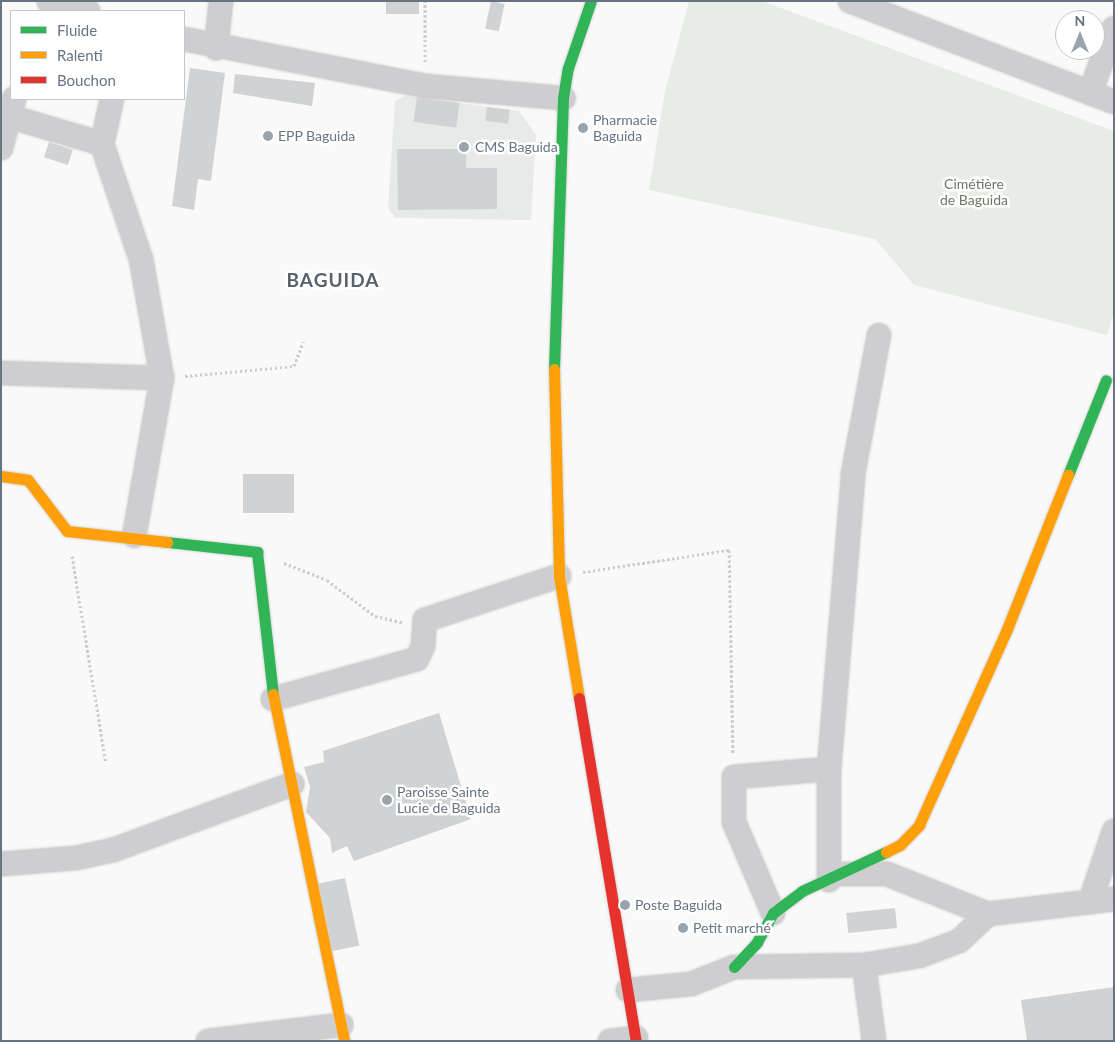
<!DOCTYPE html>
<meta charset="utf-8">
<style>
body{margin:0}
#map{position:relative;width:1115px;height:1042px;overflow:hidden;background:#f9f9f9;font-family:Lato,sans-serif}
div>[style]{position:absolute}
.built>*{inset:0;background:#e8e9e9}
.green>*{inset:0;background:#e8ece7}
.building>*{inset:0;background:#d0d2d3;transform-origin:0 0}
.path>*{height:3px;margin-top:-1.5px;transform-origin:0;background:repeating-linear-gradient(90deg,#cccdce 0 2.5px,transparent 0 5px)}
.roads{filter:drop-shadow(0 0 1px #d5d6d7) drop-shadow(0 0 1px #d5d6d7)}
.street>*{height:24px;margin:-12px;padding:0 12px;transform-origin:12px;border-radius:12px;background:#ceced0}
.fast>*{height:11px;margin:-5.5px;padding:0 5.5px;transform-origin:5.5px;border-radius:5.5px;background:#30b455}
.slow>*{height:11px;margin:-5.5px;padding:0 5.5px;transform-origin:5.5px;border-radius:5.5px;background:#ff9f0a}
.jam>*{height:11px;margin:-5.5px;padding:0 5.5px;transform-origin:5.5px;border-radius:5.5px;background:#e5322d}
.dots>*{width:14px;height:14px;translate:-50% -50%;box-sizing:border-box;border:2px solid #fff;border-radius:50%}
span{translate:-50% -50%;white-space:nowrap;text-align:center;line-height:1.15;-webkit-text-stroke:5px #fff;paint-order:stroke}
.poi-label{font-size:14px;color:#667482}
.left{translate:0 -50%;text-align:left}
.park-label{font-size:14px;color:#677a64}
.district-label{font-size:19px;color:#57626d;font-weight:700;letter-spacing:1px}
.frame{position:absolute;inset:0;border:2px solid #667482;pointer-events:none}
.legend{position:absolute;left:10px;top:10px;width:175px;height:90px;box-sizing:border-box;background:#fff;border:1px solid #c2c7cd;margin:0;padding:6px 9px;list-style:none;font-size:15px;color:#667482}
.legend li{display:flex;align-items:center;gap:10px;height:25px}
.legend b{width:25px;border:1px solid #c2c7cd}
.north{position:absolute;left:1055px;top:10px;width:50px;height:50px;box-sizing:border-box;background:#fff;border:1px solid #c2c7cd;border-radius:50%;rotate:0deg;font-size:14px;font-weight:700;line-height:20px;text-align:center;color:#667482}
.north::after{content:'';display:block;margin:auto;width:18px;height:22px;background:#99a3ac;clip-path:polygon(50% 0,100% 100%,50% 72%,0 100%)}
</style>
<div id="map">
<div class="built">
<div style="clip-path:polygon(405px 96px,519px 111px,536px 135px,531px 220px,395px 218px,388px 208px,395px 101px)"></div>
</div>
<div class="green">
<div style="clip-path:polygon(689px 1px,762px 1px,1114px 131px,1114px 313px,1107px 335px,914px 285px,875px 239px,649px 190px,665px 91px)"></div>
</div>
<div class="building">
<div style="left:386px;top:1px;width:33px;height:13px"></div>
<div style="left:491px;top:1px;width:14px;height:28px;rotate:12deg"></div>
<div style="clip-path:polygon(190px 68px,225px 73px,211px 181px,198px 179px,194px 210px,172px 206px)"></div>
<div style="clip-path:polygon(235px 74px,315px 83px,312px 106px,233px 93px)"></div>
<div style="left:417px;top:97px;width:43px;height:25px;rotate:8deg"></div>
<div style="left:487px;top:107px;width:23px;height:14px;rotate:7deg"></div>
<div style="left:49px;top:142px;width:25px;height:16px;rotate:18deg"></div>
<div style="clip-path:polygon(397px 149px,466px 149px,466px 168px,497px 168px,497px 209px,398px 210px)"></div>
<div style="left:243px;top:474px;width:51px;height:39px"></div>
<div style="clip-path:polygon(439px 713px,471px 819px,354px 861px,347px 846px,332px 853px,330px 838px,306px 812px,310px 787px,304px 767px,324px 762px,323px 751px)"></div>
<div style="left:345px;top:878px;width:69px;height:28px;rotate:78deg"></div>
<div style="left:895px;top:908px;width:20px;height:49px;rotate:84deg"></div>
<div style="clip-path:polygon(1114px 987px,1114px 1041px,1027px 1041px,1021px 1000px)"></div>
</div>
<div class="path">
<div style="left:425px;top:62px;width:61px;rotate:-90deg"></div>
<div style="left:185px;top:376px;width:109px;rotate:-5.2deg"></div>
<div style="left:294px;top:366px;width:26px;rotate:-69deg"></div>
<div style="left:72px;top:556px;width:210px;rotate:80.7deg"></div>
<div style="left:284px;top:563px;width:46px;rotate:21.6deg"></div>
<div style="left:327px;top:580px;width:60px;rotate:36.9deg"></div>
<div style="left:375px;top:616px;width:28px;rotate:13deg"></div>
<div style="left:583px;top:572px;width:148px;rotate:-8.6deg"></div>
<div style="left:729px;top:550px;width:204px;rotate:88.9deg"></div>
</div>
<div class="roads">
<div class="street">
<div style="left:49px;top:1px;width:40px;rotate:14.4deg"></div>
<div style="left:850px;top:1px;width:283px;rotate:20.9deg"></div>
<div style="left:184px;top:39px;width:246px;rotate:11deg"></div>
<div style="left:425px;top:86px;width:139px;rotate:5deg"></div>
<div style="left:216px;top:48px;width:47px;rotate:-83.9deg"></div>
<div style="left:1090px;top:93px;width:69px;rotate:-69.7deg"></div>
<div style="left:112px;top:99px;width:46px;rotate:102.5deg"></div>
<div style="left:102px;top:144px;width:121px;rotate:71.3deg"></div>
<div style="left:141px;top:259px;width:121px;rotate:80deg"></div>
<div style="left:162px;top:378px;width:160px;rotate:100deg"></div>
<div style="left:1px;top:114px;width:105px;rotate:16.5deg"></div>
<div style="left:1px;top:148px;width:51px;rotate:-75.1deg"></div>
<div style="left:1px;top:373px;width:161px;rotate:1.8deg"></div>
<div style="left:273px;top:699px;width:149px;rotate:-15.5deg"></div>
<div style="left:417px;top:659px;width:14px;rotate:-65deg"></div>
<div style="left:423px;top:646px;width:26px;rotate:-86deg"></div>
<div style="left:425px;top:620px;width:141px;rotate:-18.2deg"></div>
<div style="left:1px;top:864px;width:75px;rotate:-4.6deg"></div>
<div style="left:76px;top:858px;width:38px;rotate:-12deg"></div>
<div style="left:113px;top:850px;width:191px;rotate:-20.2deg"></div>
<div style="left:844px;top:874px;width:43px"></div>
<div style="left:887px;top:874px;width:109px;rotate:21.6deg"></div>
<div style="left:988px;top:914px;width:127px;rotate:-6.8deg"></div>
<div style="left:829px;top:880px;width:111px;rotate:-90deg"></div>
<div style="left:829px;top:769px;width:296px;rotate:-85.3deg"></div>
<div style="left:853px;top:474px;width:141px;rotate:-79.4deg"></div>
<div style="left:1090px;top:902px;width:75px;rotate:-71.3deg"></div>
<div style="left:773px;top:913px;width:99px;rotate:-113.2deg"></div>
<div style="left:734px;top:822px;width:45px;rotate:-90deg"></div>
<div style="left:734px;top:777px;width:95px;rotate:-4.8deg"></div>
<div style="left:864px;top:965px;width:77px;rotate:82.5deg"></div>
<div style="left:628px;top:990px;width:63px;rotate:-5.4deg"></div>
<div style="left:691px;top:984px;width:46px;rotate:-21.6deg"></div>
<div style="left:734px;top:967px;width:130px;rotate:-0.9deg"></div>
<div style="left:864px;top:965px;width:56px;rotate:-9.3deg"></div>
<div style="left:919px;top:956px;width:43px;rotate:-20.6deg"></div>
<div style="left:959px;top:941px;width:40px;rotate:-43deg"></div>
<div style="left:208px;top:1041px;width:134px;rotate:-6.9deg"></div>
<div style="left:610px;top:1041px;width:26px;rotate:-7deg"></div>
</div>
<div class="fast">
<div style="left:554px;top:369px;width:271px;rotate:-88.1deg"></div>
<div style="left:563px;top:98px;width:30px;rotate:-81deg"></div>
<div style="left:568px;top:68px;width:71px;rotate:-71.1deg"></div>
<div style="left:1068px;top:475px;width:102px;rotate:-68.2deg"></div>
<div style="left:167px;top:542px;width:91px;rotate:6.3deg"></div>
<div style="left:257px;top:552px;width:143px;rotate:83.6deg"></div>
<div style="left:734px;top:967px;width:34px;rotate:-47deg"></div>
<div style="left:757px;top:942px;width:33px;rotate:-61deg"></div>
<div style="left:773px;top:913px;width:36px;rotate:-37deg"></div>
<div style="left:802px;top:891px;width:93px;rotate:-24.9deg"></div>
</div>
<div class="slow">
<div style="left:554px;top:369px;width:207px;rotate:88.6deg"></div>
<div style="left:559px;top:576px;width:124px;rotate:80.7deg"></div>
<div style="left:1px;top:476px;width:27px;rotate:8deg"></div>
<div style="left:28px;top:480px;width:64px;rotate:52.6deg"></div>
<div style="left:67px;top:531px;width:101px;rotate:6.3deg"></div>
<div style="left:273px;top:694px;width:354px;rotate:78.4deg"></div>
<div style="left:886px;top:852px;width:16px;rotate:-27deg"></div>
<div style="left:900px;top:845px;width:28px;rotate:-46deg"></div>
<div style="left:919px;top:825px;width:215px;rotate:-65.8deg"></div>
<div style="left:1007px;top:629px;width:166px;rotate:-68.4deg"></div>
</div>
<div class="jam">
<div style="left:579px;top:698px;width:348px;rotate:80.6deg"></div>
</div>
</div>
<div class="dots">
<div style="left:583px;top:128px;background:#99a3ac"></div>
<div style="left:268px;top:136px;background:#99a3ac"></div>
<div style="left:464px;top:147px;background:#99a3ac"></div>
<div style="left:387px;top:800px;background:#99a3ac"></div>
<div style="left:625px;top:905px;background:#99a3ac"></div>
<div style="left:683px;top:928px;background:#99a3ac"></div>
</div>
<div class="poi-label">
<span class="left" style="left:593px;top:128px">Pharmacie<br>Baguida</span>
<span class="left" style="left:278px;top:136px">EPP Baguida</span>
<span class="left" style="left:475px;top:147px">CMS Baguida</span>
<span class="left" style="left:397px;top:800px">Paroisse Sainte<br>Lucie de Baguida</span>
<span class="left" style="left:635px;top:905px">Poste Baguida</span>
<span class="left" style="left:693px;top:928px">Petit marché</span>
</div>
<div class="park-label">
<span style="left:974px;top:192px">Cimétière<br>de Baguida</span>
</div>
<div class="district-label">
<span style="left:333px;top:280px">BAGUIDA</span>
</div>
<div class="frame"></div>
<ul class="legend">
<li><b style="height:6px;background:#30b455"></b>Fluide</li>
<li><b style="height:6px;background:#ff9f0a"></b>Ralenti</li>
<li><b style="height:6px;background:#e5322d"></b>Bouchon</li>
</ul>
<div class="north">N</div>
</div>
